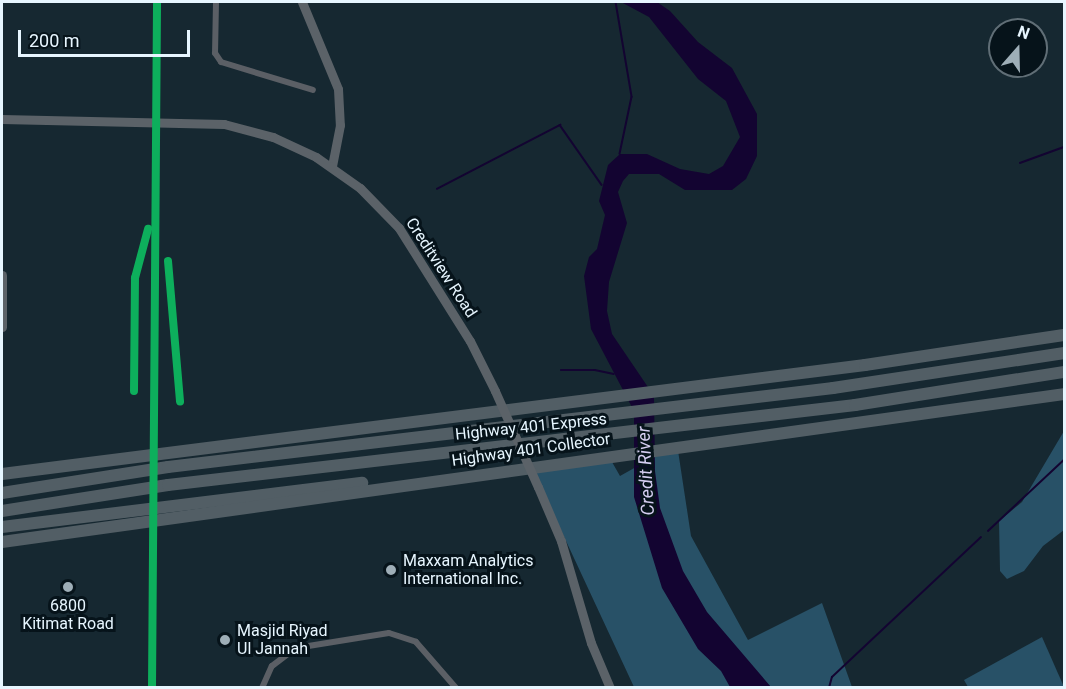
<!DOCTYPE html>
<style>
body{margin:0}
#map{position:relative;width:1066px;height:689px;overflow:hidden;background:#162831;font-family:Roboto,sans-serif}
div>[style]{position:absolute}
.green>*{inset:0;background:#285167}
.water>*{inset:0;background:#130431}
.stream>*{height:1.5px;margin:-0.75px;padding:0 0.75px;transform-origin:0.75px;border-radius:0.75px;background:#130431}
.street>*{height:6px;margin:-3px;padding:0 3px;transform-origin:3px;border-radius:3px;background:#5b5f65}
.secondary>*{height:9px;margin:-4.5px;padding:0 4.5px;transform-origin:4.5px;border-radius:4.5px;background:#5b6268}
.highway>*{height:12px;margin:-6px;padding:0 6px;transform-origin:6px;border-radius:6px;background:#525e65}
.secondary-bridge>*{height:9px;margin:-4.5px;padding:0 4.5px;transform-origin:4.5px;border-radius:4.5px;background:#5b6268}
.rail-1>*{height:8px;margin:-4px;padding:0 4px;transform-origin:4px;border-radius:4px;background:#0daf5c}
.dots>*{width:16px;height:16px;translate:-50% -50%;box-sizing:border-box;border:3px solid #06131a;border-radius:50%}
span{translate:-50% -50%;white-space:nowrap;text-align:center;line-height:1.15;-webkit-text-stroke:6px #06131a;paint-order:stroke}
.street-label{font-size:16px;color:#e7f6ff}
.poi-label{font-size:16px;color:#e7f6ff}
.left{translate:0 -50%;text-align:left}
.water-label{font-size:18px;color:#d5cef1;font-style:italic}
.frame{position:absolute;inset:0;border:3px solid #e7f6ff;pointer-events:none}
.north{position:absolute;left:988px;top:18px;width:60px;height:60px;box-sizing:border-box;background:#06131a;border:2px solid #606e76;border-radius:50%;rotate:20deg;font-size:16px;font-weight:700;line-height:24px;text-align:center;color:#e7f6ff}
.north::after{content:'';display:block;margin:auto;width:21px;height:27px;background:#9eaeb7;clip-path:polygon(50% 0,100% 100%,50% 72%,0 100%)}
.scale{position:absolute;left:18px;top:30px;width:172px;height:27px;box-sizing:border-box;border:3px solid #e7f6ff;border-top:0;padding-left:8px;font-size:18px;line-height:21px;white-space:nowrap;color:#e7f6ff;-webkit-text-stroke:4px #06131a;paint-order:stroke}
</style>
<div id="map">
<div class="green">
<div style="clip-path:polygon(1064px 431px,1064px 530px,1043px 546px,1024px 571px,1007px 579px,1000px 571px,999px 521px,1022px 502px)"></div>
<div style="clip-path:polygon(677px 444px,691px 536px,748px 640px,822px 603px,852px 687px,634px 687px,533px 470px,612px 462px,620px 476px)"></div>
<div style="clip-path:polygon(1042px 637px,1064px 687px,968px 687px,964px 680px)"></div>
</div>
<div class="water">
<div style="clip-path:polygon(621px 2px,657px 2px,670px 11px,698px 42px,732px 68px,757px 114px,757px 156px,746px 179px,732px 190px,685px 190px,659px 174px,629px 174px,623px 181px,618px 192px,627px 223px,609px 282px,607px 311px,612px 334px,654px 396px,655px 471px,660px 508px,683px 571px,707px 612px,771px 687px,730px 687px,721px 671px,698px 649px,662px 588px,634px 497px,634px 411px,591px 329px,584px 276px,589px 257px,597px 249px,605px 215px,599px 201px,608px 165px,620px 154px,647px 154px,680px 169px,709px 174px,723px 166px,740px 137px,726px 101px,698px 79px,649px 17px)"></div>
</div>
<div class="stream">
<div style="left:616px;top:2px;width:96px;rotate:80.4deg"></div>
<div style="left:632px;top:97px;width:58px;rotate:101.9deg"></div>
<div style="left:1020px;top:163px;width:47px;rotate:-20deg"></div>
<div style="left:437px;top:189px;width:139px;rotate:-27.5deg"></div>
<div style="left:560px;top:125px;width:73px;rotate:55deg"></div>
<div style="left:561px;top:370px;width:34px"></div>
<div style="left:595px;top:370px;width:19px;rotate:12deg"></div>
<div style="left:988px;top:531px;width:104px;rotate:-43.1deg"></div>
<div style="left:829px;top:688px;width:11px;rotate:-75deg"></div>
<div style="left:832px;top:677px;width:204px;rotate:-43.2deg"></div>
</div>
<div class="street">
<div style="left:216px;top:2px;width:51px;rotate:91.1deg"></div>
<div style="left:215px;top:53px;width:11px;rotate:56deg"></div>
<div style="left:221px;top:62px;width:96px;rotate:16.9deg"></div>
<div style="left:262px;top:688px;width:24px;rotate:-66deg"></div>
<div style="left:272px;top:666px;width:30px;rotate:-37deg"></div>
<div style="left:296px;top:648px;width:94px;rotate:-9.2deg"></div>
<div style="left:389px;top:633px;width:28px;rotate:18deg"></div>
<div style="left:416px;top:642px;width:61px;rotate:49deg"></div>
</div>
<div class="secondary">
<div style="left:302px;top:2px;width:94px;rotate:67.5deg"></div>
<div style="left:338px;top:89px;width:36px;rotate:87deg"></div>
<div style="left:340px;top:125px;width:42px;rotate:101deg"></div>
<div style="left:2px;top:119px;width:222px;rotate:1.3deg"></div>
<div style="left:224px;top:124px;width:51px;rotate:14.9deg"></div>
<div style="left:273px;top:137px;width:47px;rotate:24.9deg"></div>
<div style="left:316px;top:157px;width:54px;rotate:35.2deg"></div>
<div style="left:360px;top:188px;width:56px;rotate:45.7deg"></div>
<div style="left:399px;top:228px;width:133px;rotate:57.9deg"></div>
<div style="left:470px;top:341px;width:56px;rotate:63.4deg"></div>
<div style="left:2px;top:275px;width:52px;rotate:90deg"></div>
<div style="left:538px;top:487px;width:59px;rotate:66.9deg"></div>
<div style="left:561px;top:541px;width:106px;rotate:73.6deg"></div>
<div style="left:591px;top:643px;width:49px;rotate:67.1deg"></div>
</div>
<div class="highway">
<div style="left:2px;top:474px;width:870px;rotate:-7.2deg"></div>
<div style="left:865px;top:365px;width:201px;rotate:-8.6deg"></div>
<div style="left:2px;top:493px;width:168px;rotate:-8.9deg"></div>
<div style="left:168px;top:467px;width:670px;rotate:-6.77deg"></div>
<div style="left:833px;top:388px;width:234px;rotate:-8.6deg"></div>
<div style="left:2px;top:511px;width:168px;rotate:-8.9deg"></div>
<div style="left:168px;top:485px;width:692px;rotate:-6.64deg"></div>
<div style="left:855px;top:405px;width:212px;rotate:-9deg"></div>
<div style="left:2px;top:527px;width:363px;rotate:-7deg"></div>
<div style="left:2px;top:542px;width:1072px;rotate:-7.93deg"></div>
</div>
<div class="secondary-bridge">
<div style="left:495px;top:391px;width:105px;rotate:65.9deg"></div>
</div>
<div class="rail-1">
<div style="left:168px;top:261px;width:141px;rotate:85.1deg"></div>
<div style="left:134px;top:391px;width:113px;rotate:-89.5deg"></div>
<div style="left:135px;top:278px;width:51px;rotate:-75.1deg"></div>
<div style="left:152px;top:688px;width:686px;rotate:-89.58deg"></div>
</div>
<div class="dots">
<div style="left:391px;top:570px;background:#9eaeb7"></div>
<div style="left:68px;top:587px;background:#9eaeb7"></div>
<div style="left:225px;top:640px;background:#9eaeb7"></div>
</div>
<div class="street-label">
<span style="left:441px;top:268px;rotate:57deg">Creditview Road</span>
<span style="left:531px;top:427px;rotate:-6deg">Highway 401 Express</span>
<span style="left:531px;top:450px;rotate:-8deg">Highway 401 Collector</span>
</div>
<div class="poi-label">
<span class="left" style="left:403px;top:570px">Maxxam Analytics<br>International Inc.</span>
<span style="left:68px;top:615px">6800<br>Kitimat Road</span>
<span class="left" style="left:237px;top:640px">Masjid Riyad<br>Ul Jannah</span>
</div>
<div class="water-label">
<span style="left:646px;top:471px;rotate:-93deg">Credit River</span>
</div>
<div class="frame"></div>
<div class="north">N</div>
<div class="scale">200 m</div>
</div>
